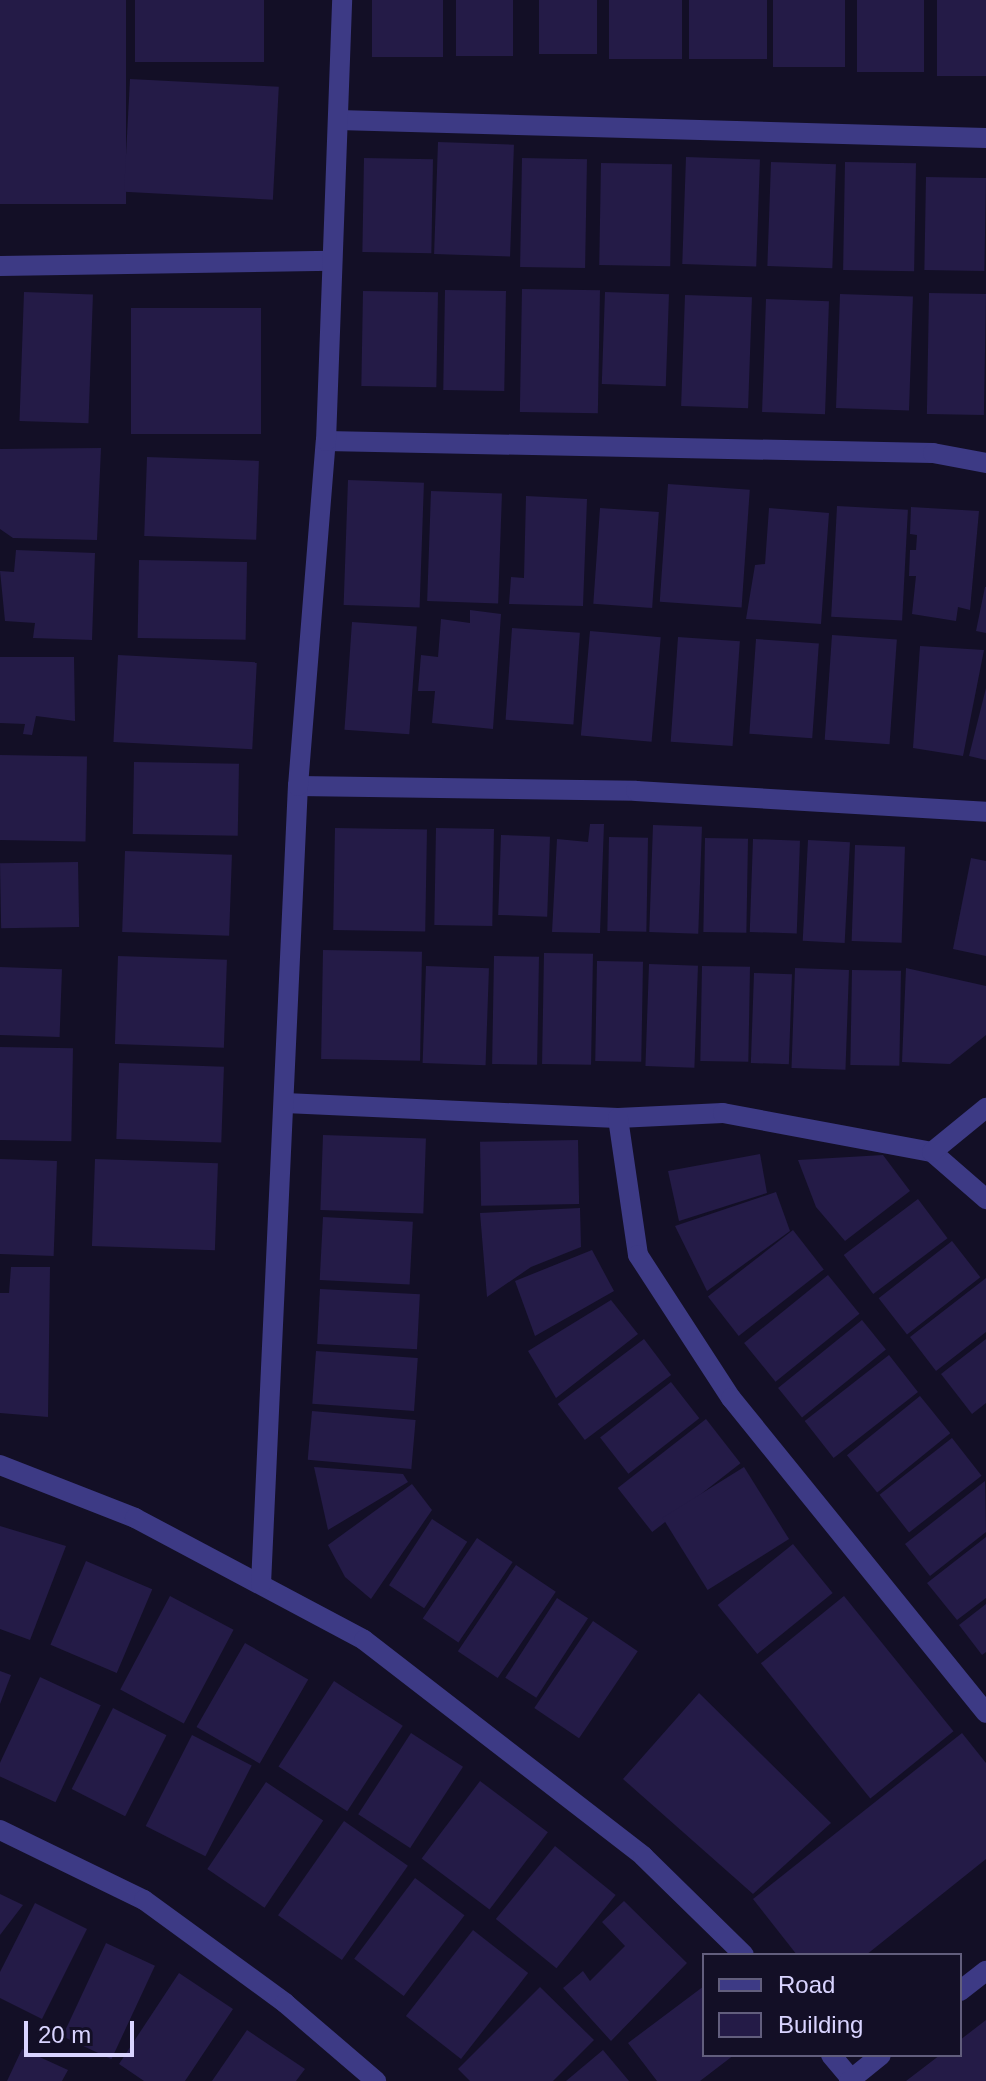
<!DOCTYPE html>
<style>
body{margin:0}
#map{position:relative;width:986px;height:2081px;overflow:hidden;background:#130f26;font-family:Arial,sans-serif}
div>[style]{position:absolute}
.building>*{inset:0;background:#241b47;transform-origin:0 0}
.minor>*{height:20px;margin:-10px;padding:0 10px;transform-origin:10px;border-radius:10px;background:#3d3a85}
.tertiary>*{height:20px;margin:-10px;padding:0 10px;transform-origin:10px;border-radius:10px;background:#3d3a85}
span{translate:-50% -50%;white-space:nowrap;text-align:center;line-height:1.15;-webkit-text-stroke:6px #130f26;paint-order:stroke}
.legend{position:absolute;left:702px;top:1953px;width:260px;height:104px;box-sizing:border-box;background:#130f26;border:2px solid #625e7d;margin:0;padding:10px 14px;list-style:none;font-size:24px;color:#d9d4ff}
.legend li{display:flex;align-items:center;gap:16px;height:40px}
.legend b{width:40px;border:2px solid #625e7d}
.scale{position:absolute;left:24px;top:2021px;width:110px;height:36px;box-sizing:border-box;border:4px solid #d9d4ff;border-top:0;padding-left:10px;font-size:24px;line-height:28px;white-space:nowrap;color:#d9d4ff;-webkit-text-stroke:6px #130f26;paint-order:stroke}
</style>
<div id="map">
<div class="building">
<div style="left:0;top:0;width:126px;height:204px"></div>
<div style="left:135px;top:0;width:129px;height:62px"></div>
<div style="left:372px;top:0;width:71px;height:57px"></div>
<div style="left:456px;top:0;width:57px;height:56px"></div>
<div style="left:539px;top:0;width:58px;height:54px"></div>
<div style="left:609px;top:0;width:73px;height:59px"></div>
<div style="left:689px;top:0;width:78px;height:59px"></div>
<div style="left:773px;top:0;width:72px;height:67px"></div>
<div style="left:857px;top:0;width:67px;height:72px"></div>
<div style="left:937px;top:0;width:49px;height:76px"></div>
<div style="left:130px;top:79px;width:149px;height:113px;rotate:3deg"></div>
<div style="left:438px;top:142px;width:76px;height:112px;rotate:2deg"></div>
<div style="left:686px;top:157px;width:74px;height:107px;rotate:2deg"></div>
<div style="left:364px;top:158px;width:69px;height:94px;rotate:1deg"></div>
<div style="left:522px;top:158px;width:65px;height:109px;rotate:1deg"></div>
<div style="left:771px;top:162px;width:65px;height:104px;rotate:2deg"></div>
<div style="left:845px;top:162px;width:71px;height:108px;rotate:1deg"></div>
<div style="left:601px;top:163px;width:71px;height:102px;rotate:1deg"></div>
<div style="left:926px;top:177px;width:60px;height:93px;rotate:1deg"></div>
<div style="left:522px;top:289px;width:78px;height:123px;rotate:1deg"></div>
<div style="left:445px;top:290px;width:61px;height:100px;rotate:1deg"></div>
<div style="left:363px;top:291px;width:75px;height:95px;rotate:1deg"></div>
<div style="left:24px;top:292px;width:69px;height:129px;rotate:2deg"></div>
<div style="left:605px;top:292px;width:64px;height:92px;rotate:2deg"></div>
<div style="left:929px;top:293px;width:57px;height:121px;rotate:1deg"></div>
<div style="left:840px;top:294px;width:73px;height:114px;rotate:2deg"></div>
<div style="left:685px;top:295px;width:67px;height:111px;rotate:2deg"></div>
<div style="left:766px;top:299px;width:63px;height:113px;rotate:2deg"></div>
<div style="left:131px;top:308px;width:130px;height:126px"></div>
<div style="clip-path:polygon(101px 448px,97px 540px,13px 538px,0 529px,0 449px)"></div>
<div style="left:147px;top:457px;width:112px;height:79px;rotate:2deg"></div>
<div style="left:348px;top:480px;width:76px;height:125px;rotate:2deg"></div>
<div style="left:668px;top:484px;width:82px;height:118px;rotate:4deg"></div>
<div style="left:431px;top:491px;width:71px;height:110px;rotate:2deg"></div>
<div style="clip-path:polygon(526px 496px,587px 499px,583px 606px,509px 604px,511px 577px,524px 578px)"></div>
<div style="left:837px;top:506px;width:71px;height:111px;rotate:3deg"></div>
<div style="clip-path:polygon(911px 507px,979px 511px,970px 610px,958px 607px,956px 621px,912px 614px,916px 576px,909px 576px,910px 550px,916px 550px,917px 535px,910px 534px)"></div>
<div style="left:600px;top:508px;width:59px;height:96px;rotate:4deg"></div>
<div style="clip-path:polygon(769px 508px,829px 513px,821px 624px,746px 619px,755px 565px,765px 564px)"></div>
<div style="clip-path:polygon(16px 550px,95px 553px,92px 640px,33px 638px,35px 623px,5px 621px,0 571px,14px 572px)"></div>
<div style="left:139px;top:560px;width:108px;height:78px;rotate:1deg"></div>
<div style="clip-path:polygon(985px 587px,986px 587px,986px 633px,976px 631px)"></div>
<div style="clip-path:polygon(470px 610px,501px 614px,493px 729px,432px 723px,435px 691px,418px 691px,421px 655px,438px 657px,441px 619px,470px 623px)"></div>
<div style="left:352px;top:622px;width:65px;height:108px;rotate:4deg"></div>
<div style="left:512px;top:628px;width:68px;height:92px;rotate:4deg"></div>
<div style="left:590px;top:631px;width:71px;height:105px;rotate:5deg"></div>
<div style="left:832px;top:635px;width:65px;height:105px;rotate:4deg"></div>
<div style="left:678px;top:637px;width:62px;height:105px;rotate:4deg"></div>
<div style="left:756px;top:639px;width:63px;height:95px;rotate:4deg"></div>
<div style="clip-path:polygon(920px 646px,984px 650px,963px 756px,913px 748px)"></div>
<div style="left:118px;top:655px;width:139px;height:87px;rotate:3deg"></div>
<div style="clip-path:polygon(0 657px,74px 657px,75px 721px,36px 716px,32px 735px,23px 734px,25px 724px,0 723px)"></div>
<div style="clip-path:polygon(986px 688px,986px 760px,969px 756px)"></div>
<div style="left:0;top:755px;width:87px;height:85px;rotate:1deg"></div>
<div style="left:134px;top:762px;width:105px;height:72px;rotate:1deg"></div>
<div style="clip-path:polygon(590px 824px,604px 824px,600px 933px,552px 932px,557px 839px,588px 842px)"></div>
<div style="left:653px;top:825px;width:49px;height:107px;rotate:2deg"></div>
<div style="left:335px;top:828px;width:92px;height:102px;rotate:1deg"></div>
<div style="left:436px;top:828px;width:58px;height:97px;rotate:1deg"></div>
<div style="left:501px;top:835px;width:49px;height:80px;rotate:2deg"></div>
<div style="left:609px;top:837px;width:39px;height:94px;rotate:1deg"></div>
<div style="left:705px;top:838px;width:43px;height:94px;rotate:1deg"></div>
<div style="left:753px;top:839px;width:47px;height:93px;rotate:2deg"></div>
<div style="left:808px;top:840px;width:42px;height:101px;rotate:3deg"></div>
<div style="left:855px;top:845px;width:50px;height:96px;rotate:2deg"></div>
<div style="left:125px;top:851px;width:107px;height:81px;rotate:2deg"></div>
<div style="clip-path:polygon(971px 858px,986px 861px,986px 956px,953px 949px)"></div>
<div style="left:78px;top:862px;width:65px;height:78px;rotate:89deg"></div>
<div style="left:323px;top:950px;width:99px;height:109px;rotate:1deg"></div>
<div style="left:544px;top:953px;width:49px;height:111px;rotate:1deg"></div>
<div style="left:118px;top:956px;width:109px;height:88px;rotate:2deg"></div>
<div style="left:494px;top:956px;width:45px;height:108px;rotate:1deg"></div>
<div style="left:597px;top:961px;width:46px;height:100px;rotate:1deg"></div>
<div style="left:649px;top:964px;width:49px;height:102px;rotate:2deg"></div>
<div style="left:426px;top:966px;width:63px;height:97px;rotate:2deg"></div>
<div style="left:702px;top:966px;width:48px;height:95px;rotate:1deg"></div>
<div style="left:0;top:967px;width:62px;height:68px;rotate:2deg"></div>
<div style="left:795px;top:968px;width:54px;height:100px;rotate:2deg"></div>
<div style="clip-path:polygon(906px 968px,986px 986px,986px 1035px,950px 1064px,902px 1062px)"></div>
<div style="left:852px;top:970px;width:49px;height:95px;rotate:1deg"></div>
<div style="left:754px;top:973px;width:38px;height:90px;rotate:2deg"></div>
<div style="left:0;top:1047px;width:73px;height:93px;rotate:1deg"></div>
<div style="left:119px;top:1063px;width:105px;height:76px;rotate:2deg"></div>
<div style="left:323px;top:1135px;width:103px;height:75px;rotate:2deg"></div>
<div style="left:578px;top:1140px;width:64px;height:98px;rotate:89deg"></div>
<div style="clip-path:polygon(760px 1154px,767px 1193px,679px 1221px,668px 1171px)"></div>
<div style="clip-path:polygon(883px 1155px,910px 1191px,845px 1241px,816px 1207px,798px 1160px)"></div>
<div style="left:0;top:1159px;width:57px;height:95px;rotate:2deg"></div>
<div style="left:95px;top:1159px;width:123px;height:87px;rotate:2deg"></div>
<div style="clip-path:polygon(776px 1192px,790px 1231px,707px 1291px,675px 1226px)"></div>
<div style="left:918px;top:1199px;width:49px;height:93px;rotate:53deg"></div>
<div style="clip-path:polygon(580px 1208px,581px 1247px,531px 1267px,487px 1297px,480px 1213px)"></div>
<div style="left:323px;top:1217px;width:90px;height:63px;rotate:3deg"></div>
<div style="left:793px;top:1230px;width:50px;height:108px;rotate:52deg"></div>
<div style="left:952px;top:1241px;width:46px;height:93px;rotate:52deg"></div>
<div style="clip-path:polygon(592px 1250px,614px 1291px,535px 1336px,515px 1281px)"></div>
<div style="clip-path:polygon(11px 1267px,50px 1267px,48px 1417px,0 1413px,0 1293px,9px 1293px)"></div>
<div style="left:828px;top:1275px;width:50px;height:108px;rotate:51deg"></div>
<div style="clip-path:polygon(986px 1278px,986px 1332px,936px 1371px,910px 1337px)"></div>
<div style="left:320px;top:1289px;width:100px;height:55px;rotate:3deg"></div>
<div style="clip-path:polygon(611px 1300px,638px 1334px,556px 1398px,528px 1351px)"></div>
<div style="left:862px;top:1320px;width:38px;height:108px;rotate:51deg"></div>
<div style="left:644px;top:1339px;width:45px;height:108px;rotate:53deg"></div>
<div style="clip-path:polygon(986px 1339px,986px 1403px,972px 1414px,941px 1374px)"></div>
<div style="left:316px;top:1351px;width:102px;height:53px;rotate:4deg"></div>
<div style="left:889px;top:1355px;width:47px;height:107px;rotate:52deg"></div>
<div style="left:671px;top:1382px;width:46px;height:90px;rotate:52deg"></div>
<div style="left:920px;top:1396px;width:48px;height:94px;rotate:51deg"></div>
<div style="left:312px;top:1411px;width:104px;height:49px;rotate:5deg"></div>
<div style="left:706px;top:1419px;width:56px;height:112px;rotate:52deg"></div>
<div style="left:952px;top:1438px;width:48px;height:92px;rotate:52deg"></div>
<div style="clip-path:polygon(314px 1467px,403px 1474px,408px 1482px,328px 1530px)"></div>
<div style="left:744px;top:1467px;width:85px;height:96px;rotate:58deg"></div>
<div style="clip-path:polygon(985px 1481px,986px 1532px,930px 1576px,905px 1544px)"></div>
<div style="clip-path:polygon(412px 1484px,432px 1510px,371px 1599px,345px 1577px,328px 1545px)"></div>
<div style="left:432px;top:1519px;width:42px;height:79px;rotate:33deg"></div>
<div style="clip-path:polygon(0 1526px,66px 1546px,30px 1640px,0 1629px)"></div>
<div style="clip-path:polygon(986px 1537px,986px 1598px,957px 1620px,927px 1583px)"></div>
<div style="left:477px;top:1538px;width:43px;height:97px;rotate:34deg"></div>
<div style="left:793px;top:1544px;width:63px;height:97px;rotate:51deg"></div>
<div style="left:86px;top:1561px;width:72px;height:91px;rotate:23deg"></div>
<div style="left:516px;top:1565px;width:48px;height:104px;rotate:34deg"></div>
<div style="left:170px;top:1596px;width:72px;height:106px;rotate:28deg"></div>
<div style="left:844px;top:1596px;width:174px;height:107px;rotate:51deg"></div>
<div style="left:557px;top:1598px;width:37px;height:95px;rotate:33deg"></div>
<div style="clip-path:polygon(986px 1604px,986px 1652px,982px 1655px,959px 1625px)"></div>
<div style="left:593px;top:1621px;width:54px;height:105px;rotate:34deg"></div>
<div style="left:245px;top:1643px;width:73px;height:97px;rotate:30deg"></div>
<div style="clip-path:polygon(0 1671px,11px 1675px,0 1704px)"></div>
<div style="left:40px;top:1677px;width:67px;height:107px;rotate:25deg"></div>
<div style="left:334px;top:1681px;width:82px;height:102px;rotate:33deg"></div>
<div style="clip-path:polygon(699px 1693px,831px 1823px,753px 1894px,623px 1779px)"></div>
<div style="left:113px;top:1708px;width:60px;height:91px;rotate:27deg"></div>
<div style="left:411px;top:1733px;width:62px;height:97px;rotate:33deg"></div>
<div style="clip-path:polygon(962px 1733px,986px 1763px,986px 1859px,866px 1955px,797px 1955px,753px 1899px)"></div>
<div style="left:192px;top:1735px;width:67px;height:102px;rotate:27deg"></div>
<div style="left:480px;top:1781px;width:85px;height:97px;rotate:37deg"></div>
<div style="left:266px;top:1782px;width:69px;height:105px;rotate:34deg"></div>
<div style="left:344px;top:1821px;width:78px;height:115px;rotate:35deg"></div>
<div style="left:555px;top:1846px;width:78px;height:94px;rotate:39deg"></div>
<div style="left:415px;top:1878px;width:62px;height:101px;rotate:37deg"></div>
<div style="clip-path:polygon(0 1894px,23px 1905px,0 1935px)"></div>
<div style="clip-path:polygon(624px 1901px,687px 1963px,611px 2041px,563px 1988px,583px 1971px,590px 1981px,625px 1946px,602px 1922px)"></div>
<div style="clip-path:polygon(35px 1903px,87px 1929px,42px 2019px,0 1998px,0 1972px)"></div>
<div style="left:473px;top:1930px;width:70px;height:109px;rotate:38deg"></div>
<div style="left:106px;top:1943px;width:54px;height:103px;rotate:25deg"></div>
<div style="clip-path:polygon(179px 1973px,233px 2009px,185px 2081px,144px 2081px,119px 2064px)"></div>
<div style="clip-path:polygon(704px 1986px,704px 2055px,734px 2055px,700px 2081px,657px 2081px,628px 2043px)"></div>
<div style="clip-path:polygon(540px 1987px,594px 2040px,553px 2081px,470px 2081px,458px 2069px)"></div>
<div style="clip-path:polygon(986px 2020px,986px 2081px,906px 2081px,940px 2055px,960px 2055px,960px 2040px)"></div>
<div style="clip-path:polygon(247px 2030px,305px 2069px,296px 2081px,212px 2081px)"></div>
<div style="clip-path:polygon(22px 2049px,68px 2070px,62px 2081px,7px 2081px)"></div>
<div style="clip-path:polygon(603px 2050px,629px 2081px,566px 2081px)"></div>
</div>
<div class="minor">
<div style="left:338px;top:120px;width:648px;rotate:1.59deg"></div>
<div style="left:0;top:266px;width:332px;rotate:-0.9deg"></div>
<div style="left:326px;top:441px;width:607px;rotate:1.13deg"></div>
<div style="left:933px;top:453px;width:54px;rotate:10.7deg"></div>
<div style="left:298px;top:786px;width:338px;rotate:0.8deg"></div>
<div style="left:636px;top:791px;width:351px;rotate:3.4deg"></div>
<div style="left:285px;top:1103px;width:333px;rotate:2.6deg"></div>
<div style="left:618px;top:1118px;width:105px;rotate:-2.7deg"></div>
<div style="left:723px;top:1113px;width:213px;rotate:10.6deg"></div>
<div style="left:932px;top:1152px;width:72px;rotate:41deg"></div>
<div style="left:618px;top:1118px;width:138px;rotate:81.7deg"></div>
<div style="left:638px;top:1255px;width:171px;rotate:57deg"></div>
<div style="left:731px;top:1398px;width:405px;rotate:51deg"></div>
<div style="left:932px;top:1152px;width:70px;rotate:-39.2deg"></div>
<div style="left:0;top:1465px;width:145px;rotate:21.4deg"></div>
<div style="left:135px;top:1518px;width:259px;rotate:28deg"></div>
<div style="left:364px;top:1640px;width:353px;rotate:37.7deg"></div>
<div style="left:643px;top:1856px;width:141px;rotate:44.4deg"></div>
<div style="left:261px;top:1584px;width:799px;rotate:-87.35deg"></div>
<div style="left:298px;top:786px;width:346px;rotate:-85.4deg"></div>
<div style="left:326px;top:441px;width:441px;rotate:-87.9deg"></div>
<div style="left:0;top:1830px;width:160px;rotate:25.9deg"></div>
<div style="left:144px;top:1900px;width:175px;rotate:36.1deg"></div>
<div style="left:285px;top:2003px;width:120px;rotate:40.6deg"></div>
<div style="left:831px;top:2055px;width:34px;rotate:50deg"></div>
</div>
<div class="tertiary">
<div style="left:960px;top:1991px;width:33px;rotate:-38deg"></div>
<div style="left:849px;top:2081px;width:41px;rotate:-39.1deg"></div>
</div>
<ul class="legend">
<li><b style="height:10px;background:#3d3a85"></b>Road</li>
<li><b style="height:22px;background:#241b47"></b>Building</li>
</ul>
<div class="scale">20 m</div>
</div>
